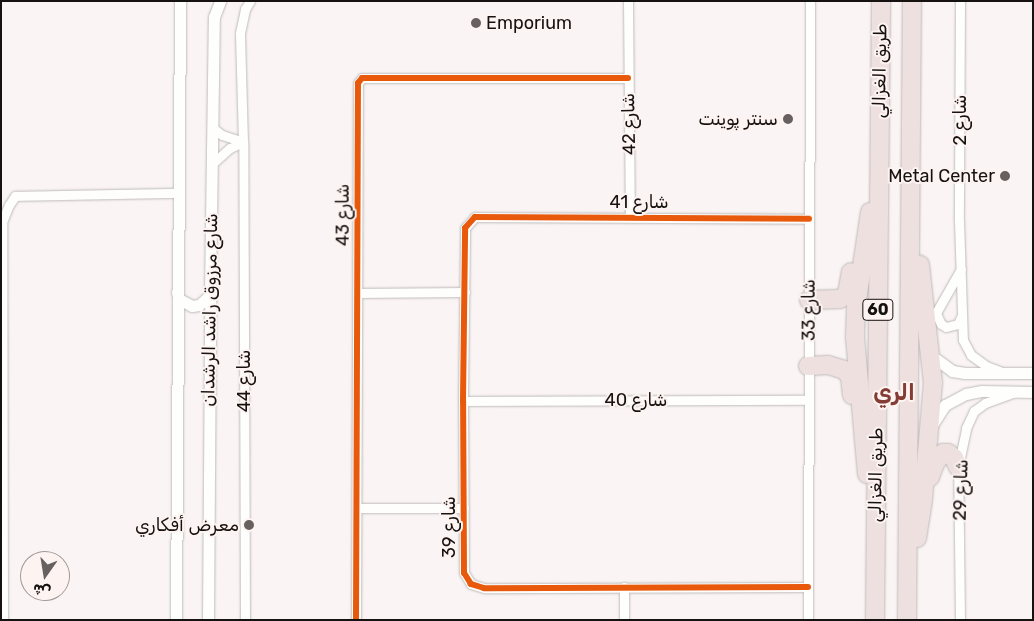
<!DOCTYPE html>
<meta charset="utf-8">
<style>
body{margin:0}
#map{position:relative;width:1034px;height:621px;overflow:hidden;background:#faf5f4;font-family:Rubik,Cairo,sans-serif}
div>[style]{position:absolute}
.roads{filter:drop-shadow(0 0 1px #bfbaba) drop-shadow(0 0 1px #bfbaba)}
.minor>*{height:9px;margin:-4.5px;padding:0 4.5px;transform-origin:4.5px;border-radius:4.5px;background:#fefefd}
.tertiary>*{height:11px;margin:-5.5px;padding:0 5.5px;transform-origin:5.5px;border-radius:5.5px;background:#fefefd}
.motorway>*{height:18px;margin:-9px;padding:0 9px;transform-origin:9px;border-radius:9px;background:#ede0de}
.cycleway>*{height:6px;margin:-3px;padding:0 3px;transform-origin:3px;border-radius:3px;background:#e8590c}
.dots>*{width:14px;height:14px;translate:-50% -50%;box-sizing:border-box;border:2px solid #fdf3f1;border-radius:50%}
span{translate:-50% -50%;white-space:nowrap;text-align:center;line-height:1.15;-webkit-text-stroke:4px #fdf3f1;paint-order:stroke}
.shield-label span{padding:1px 4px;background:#fdf3f1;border:1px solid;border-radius:4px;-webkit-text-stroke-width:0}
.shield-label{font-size:16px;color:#161211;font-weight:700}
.poi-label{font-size:18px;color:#161211}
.left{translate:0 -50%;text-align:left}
.right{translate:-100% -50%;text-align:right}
.street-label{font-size:18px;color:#161211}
.district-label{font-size:22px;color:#843d34;font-weight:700}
.frame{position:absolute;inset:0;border:2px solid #161211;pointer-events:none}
.north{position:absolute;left:20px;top:551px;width:50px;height:50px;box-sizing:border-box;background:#fdf3f1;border:1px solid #a19997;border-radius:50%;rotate:193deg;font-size:14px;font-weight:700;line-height:20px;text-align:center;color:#161211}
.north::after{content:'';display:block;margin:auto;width:18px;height:22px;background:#666160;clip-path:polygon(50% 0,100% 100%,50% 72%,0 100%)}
</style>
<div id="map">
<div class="roads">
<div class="minor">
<div style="left:628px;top:1px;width:216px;rotate:89.5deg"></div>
<div style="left:960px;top:1px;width:220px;rotate:90.3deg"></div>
<div style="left:959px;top:221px;width:119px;rotate:88.1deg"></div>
<div style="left:963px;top:340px;width:17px;rotate:62deg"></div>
<div style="left:971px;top:355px;width:19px;rotate:36deg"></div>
<div style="left:986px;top:366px;width:15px;rotate:20deg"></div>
<div style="left:213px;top:128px;width:11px;rotate:38deg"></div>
<div style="left:222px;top:135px;width:22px;rotate:18deg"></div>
<div style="left:212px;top:164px;width:24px;rotate:-42deg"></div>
<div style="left:230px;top:148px;width:14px;rotate:-25deg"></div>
<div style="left:961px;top:269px;width:51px;rotate:119.6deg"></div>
<div style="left:936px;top:313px;width:12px;rotate:66deg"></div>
<div style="left:941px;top:324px;width:6px;rotate:31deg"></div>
<div style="left:946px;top:327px;width:12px;rotate:-14deg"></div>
<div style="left:958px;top:324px;width:8px;rotate:-67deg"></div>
<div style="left:358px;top:293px;width:107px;rotate:-0.5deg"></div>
<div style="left:463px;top:401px;width:345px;rotate:-0.2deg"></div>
<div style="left:357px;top:508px;width:107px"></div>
<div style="left:624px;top:587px;width:33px;rotate:90deg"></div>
<div style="left:808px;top:587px;width:324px;rotate:179.8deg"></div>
<div style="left:484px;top:588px;width:14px;rotate:-163deg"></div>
<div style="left:471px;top:584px;width:13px;rotate:-122deg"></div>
<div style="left:464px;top:573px;width:172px;rotate:-90.3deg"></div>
<div style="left:463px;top:401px;width:173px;rotate:-89.3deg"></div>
<div style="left:465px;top:228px;width:15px;rotate:-48deg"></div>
<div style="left:475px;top:217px;width:334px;rotate:0.3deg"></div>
<div style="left:3px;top:620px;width:398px;rotate:-90.1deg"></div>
<div style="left:2px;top:222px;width:18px;rotate:-68deg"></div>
<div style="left:9px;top:205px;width:11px;rotate:-56deg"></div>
<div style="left:15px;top:196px;width:162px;rotate:-1.1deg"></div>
<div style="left:245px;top:620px;width:478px;rotate:-90.2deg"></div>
<div style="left:243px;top:142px;width:109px;rotate:-91.6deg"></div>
<div style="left:240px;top:33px;width:25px;rotate:-78deg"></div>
<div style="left:245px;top:9px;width:9px;rotate:-58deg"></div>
<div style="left:356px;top:620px;width:537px;rotate:-89.79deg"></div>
<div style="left:358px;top:83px;width:6px;rotate:-51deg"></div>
<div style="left:362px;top:78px;width:266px"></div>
<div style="left:808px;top:620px;width:619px;rotate:-89.81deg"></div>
<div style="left:960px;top:620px;width:153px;rotate:-90.7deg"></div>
<div style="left:958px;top:467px;width:40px;rotate:-78deg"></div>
<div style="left:966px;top:428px;width:19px;rotate:-65deg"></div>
<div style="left:974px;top:411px;width:14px;rotate:-36deg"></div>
<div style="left:985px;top:403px;width:30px;rotate:-20deg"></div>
</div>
<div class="tertiary">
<div style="left:177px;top:292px;width:7px;rotate:74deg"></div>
<div style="left:179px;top:299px;width:15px;rotate:28deg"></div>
<div style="left:192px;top:306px;width:7px;rotate:-8deg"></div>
<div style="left:199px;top:305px;width:15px;rotate:-42deg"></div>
<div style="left:929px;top:354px;width:29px;rotate:36deg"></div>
<div style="left:952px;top:371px;width:13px;rotate:9deg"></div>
<div style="left:965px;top:373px;width:68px"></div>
<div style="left:932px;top:425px;width:24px;rotate:-57deg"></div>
<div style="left:945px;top:405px;width:24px;rotate:-28deg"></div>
<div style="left:966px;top:394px;width:16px;rotate:-11deg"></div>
<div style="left:982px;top:391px;width:51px;rotate:1.1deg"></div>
<div style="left:176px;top:620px;width:619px;rotate:-89.63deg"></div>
<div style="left:208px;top:620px;width:325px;rotate:-89.6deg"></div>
<div style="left:210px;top:295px;width:278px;rotate:-89.2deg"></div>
<div style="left:214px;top:17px;width:17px;rotate:-69deg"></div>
</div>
<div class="motorway">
<div style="left:809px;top:300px;width:31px;rotate:-2deg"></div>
<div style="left:840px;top:299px;width:9px;rotate:-36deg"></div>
<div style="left:847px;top:294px;width:22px;rotate:-80deg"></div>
<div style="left:808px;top:366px;width:20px;rotate:-3deg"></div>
<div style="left:828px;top:365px;width:17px;rotate:17deg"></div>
<div style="left:844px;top:370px;width:8px;rotate:45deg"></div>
<div style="left:850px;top:376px;width:19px;rotate:84deg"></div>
<div style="left:867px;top:474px;width:138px;rotate:-95deg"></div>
<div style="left:855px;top:337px;width:30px;rotate:-88deg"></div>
<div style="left:856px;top:307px;width:96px;rotate:-81.6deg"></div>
<div style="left:930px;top:477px;width:15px;rotate:-70deg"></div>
<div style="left:935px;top:463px;width:13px;rotate:-51deg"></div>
<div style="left:943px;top:453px;width:5px"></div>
<div style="left:948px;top:453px;width:8px;rotate:40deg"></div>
<div style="left:954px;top:458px;width:10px;rotate:66deg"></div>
<div style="left:917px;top:538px;width:39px;rotate:-81deg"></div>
<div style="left:923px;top:499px;width:116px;rotate:-85.1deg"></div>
<div style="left:933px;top:383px;width:119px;rotate:-96.3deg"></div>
<div style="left:875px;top:620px;width:619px;rotate:-89.44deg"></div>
<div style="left:907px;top:620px;width:619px;rotate:-89.54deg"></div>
</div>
</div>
<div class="cycleway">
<div style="left:808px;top:587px;width:324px;rotate:179.8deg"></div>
<div style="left:484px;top:588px;width:14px;rotate:-163deg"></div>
<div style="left:471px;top:584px;width:13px;rotate:-122deg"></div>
<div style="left:464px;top:573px;width:172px;rotate:-90.3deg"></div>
<div style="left:463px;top:401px;width:173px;rotate:-89.3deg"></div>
<div style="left:465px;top:228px;width:15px;rotate:-48deg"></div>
<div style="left:475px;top:217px;width:334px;rotate:0.3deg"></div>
<div style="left:356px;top:620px;width:537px;rotate:-89.79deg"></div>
<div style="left:358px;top:83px;width:6px;rotate:-51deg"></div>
<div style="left:362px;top:78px;width:266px"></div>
</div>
<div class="dots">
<div style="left:476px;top:23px;background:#666160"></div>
<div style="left:788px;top:119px;background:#666160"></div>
<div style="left:1005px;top:176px;background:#666160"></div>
<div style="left:249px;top:525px;background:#666160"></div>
</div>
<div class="shield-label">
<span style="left:878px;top:310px">60</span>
</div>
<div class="poi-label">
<span class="left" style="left:486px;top:23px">Emporium</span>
<span class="right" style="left:778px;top:119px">سنتر پوينت</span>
<span class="right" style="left:995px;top:176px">Metal Center</span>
<span class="right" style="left:239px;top:525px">معرض أفكاري</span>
</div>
<div class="street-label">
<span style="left:880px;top:71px;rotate:-89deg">طريق الغزالي</span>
<span style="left:960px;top:120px;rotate:-90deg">شارع 2</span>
<span style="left:629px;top:124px;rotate:-91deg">شارع 42</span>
<span style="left:639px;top:202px">شارع 41</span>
<span style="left:343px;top:215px;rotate:-90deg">شارع 43</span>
<span style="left:210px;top:310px;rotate:-89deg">شارع مرزوق راشد الرشدان</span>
<span style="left:809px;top:310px;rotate:-90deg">شارع 33</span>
<span style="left:244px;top:381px;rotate:-90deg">شارع 44</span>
<span style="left:636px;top:400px">شارع 40</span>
<span style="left:876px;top:475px;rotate:-89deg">طريق الغزالي</span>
<span style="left:961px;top:490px;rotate:-88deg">شارع 29</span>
<span style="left:449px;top:527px;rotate:-90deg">شارع 39</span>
</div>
<div class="district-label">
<span style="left:894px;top:393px">الري</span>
</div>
<div class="frame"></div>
<div class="north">ش</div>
</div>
